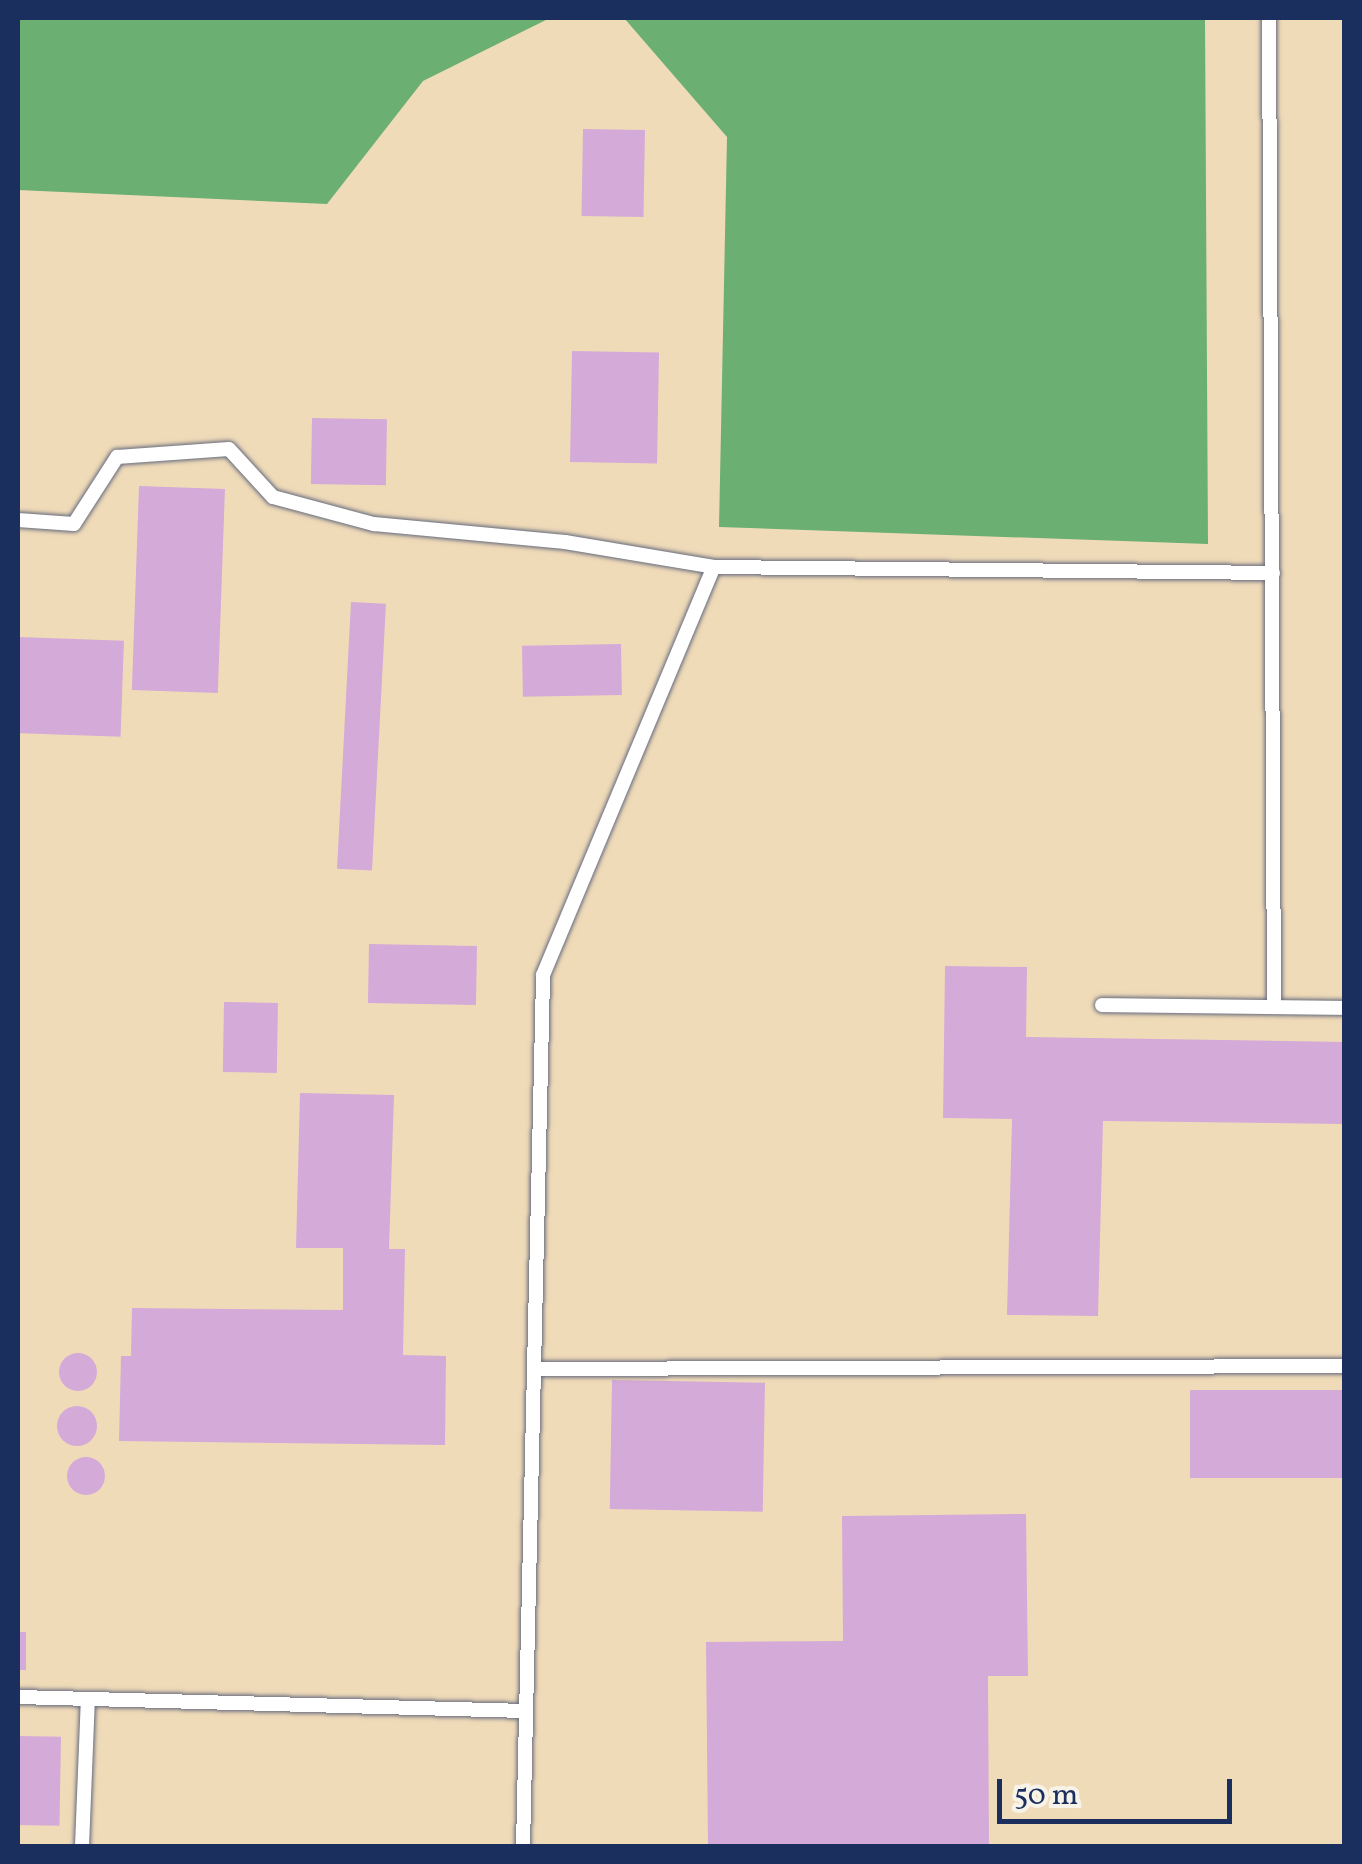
<!DOCTYPE html>
<style>
body{margin:0}
#map{position:relative;width:1362px;height:1864px;overflow:hidden;background:#f0dbb9;font-family:Vollkorn,serif}
div>[style]{position:absolute}
.forest>*{inset:0;background:#6caf73}
.building>*{inset:0;background:#d4aad8;transform-origin:0 0}
.round{border-radius:50%}
.roads{filter:drop-shadow(0 0 2px #666b7e) drop-shadow(0 0 2px #666b7e)}
.service>*{height:14px;margin:-7px;padding:0 7px;transform-origin:7px;border-radius:7px;background:#fff}
span{translate:-50% -50%;white-space:nowrap;text-align:center;line-height:1.15;-webkit-text-stroke:9px #f7f3e8;paint-order:stroke}
.frame{position:absolute;inset:0;border:20px solid #1b2f5e;pointer-events:none}
.scale{position:absolute;left:997px;top:1779px;width:235px;height:45px;box-sizing:border-box;border:5px solid #1b2f5e;border-top:0;padding-left:12px;font-size:30px;line-height:35px;white-space:nowrap;color:#1b2f5e;-webkit-text-stroke:8px #f7f3e8;paint-order:stroke}
</style>
<div id="map">
<div class="forest">
<div style="clip-path:polygon(18px 18px,550px 18px,423px 81px,327px 204px,18px 190px)"></div>
<div style="clip-path:polygon(624px 18px,1205px 18px,1208px 544px,719px 527px,727px 137px)"></div>
</div>
<div class="building">
<div style="left:583px;top:129px;width:62px;height:87px;rotate:1deg"></div>
<div style="left:572px;top:351px;width:87px;height:111px;rotate:1deg"></div>
<div style="left:312px;top:418px;width:75px;height:66px;rotate:1deg"></div>
<div style="left:139px;top:486px;width:86px;height:204px;rotate:2deg"></div>
<div style="left:351px;top:602px;width:35px;height:267px;rotate:3deg"></div>
<div style="left:18px;top:637px;width:106px;height:96px;rotate:2deg"></div>
<div style="left:621px;top:644px;width:51px;height:99px;rotate:89deg"></div>
<div style="left:369px;top:944px;width:108px;height:59px;rotate:1deg"></div>
<div style="clip-path:polygon(945px 966px,1027px 967px,1026px 1037px,1344px 1042px,1344px 1124px,1103px 1121px,1098px 1316px,1007px 1315px,1012px 1119px,943px 1118px)"></div>
<div style="left:224px;top:1002px;width:54px;height:70px;rotate:1deg"></div>
<div style="clip-path:polygon(300px 1093px,394px 1095px,389px 1249px,405px 1249px,403px 1355px,446px 1356px,445px 1445px,119px 1441px,121px 1356px,131px 1356px,132px 1308px,343px 1310px,343px 1248px,296px 1248px)"></div>
<div class="round" style="left:59px;top:1353px;width:38px;height:38px"></div>
<div style="left:612px;top:1380px;width:153px;height:129px;rotate:1deg"></div>
<div style="left:1190px;top:1390px;width:154px;height:88px"></div>
<div class="round" style="left:57px;top:1406px;width:40px;height:40px"></div>
<div class="round" style="left:67px;top:1457px;width:38px;height:38px"></div>
<div style="clip-path:polygon(1026px 1514px,1028px 1676px,988px 1676px,989px 1846px,708px 1846px,706px 1642px,843px 1641px,842px 1516px)"></div>
<div style="left:18px;top:1632px;width:8px;height:38px"></div>
<div style="left:18px;top:1736px;width:43px;height:89px;rotate:1deg"></div>
</div>
<div class="roads">
<div class="service">
<div style="left:1269px;top:18px;width:988px;rotate:89.71deg"></div>
<div style="left:18px;top:520px;width:56px;rotate:4.1deg"></div>
<div style="left:74px;top:524px;width:80px;rotate:-57.3deg"></div>
<div style="left:117px;top:457px;width:112px;rotate:-4.1deg"></div>
<div style="left:229px;top:449px;width:65px;rotate:47.5deg"></div>
<div style="left:273px;top:497px;width:105px;rotate:15deg"></div>
<div style="left:374px;top:524px;width:192px;rotate:5.4deg"></div>
<div style="left:565px;top:542px;width:151px;rotate:9.5deg"></div>
<div style="left:1102px;top:1005px;width:242px;rotate:0.7deg"></div>
<div style="left:534px;top:1369px;width:810px;rotate:-0.21deg"></div>
<div style="left:18px;top:1697px;width:508px;rotate:1.58deg"></div>
<div style="left:82px;top:1846px;width:147px;rotate:-87.7deg"></div>
<div style="left:523px;top:1846px;width:871px;rotate:-88.68deg"></div>
<div style="left:543px;top:975px;width:442px;rotate:-67.3deg"></div>
<div style="left:714px;top:567px;width:559px;rotate:0.61deg"></div>
</div>
</div>
<div class="frame"></div>
<div class="scale">50 m</div>
</div>
